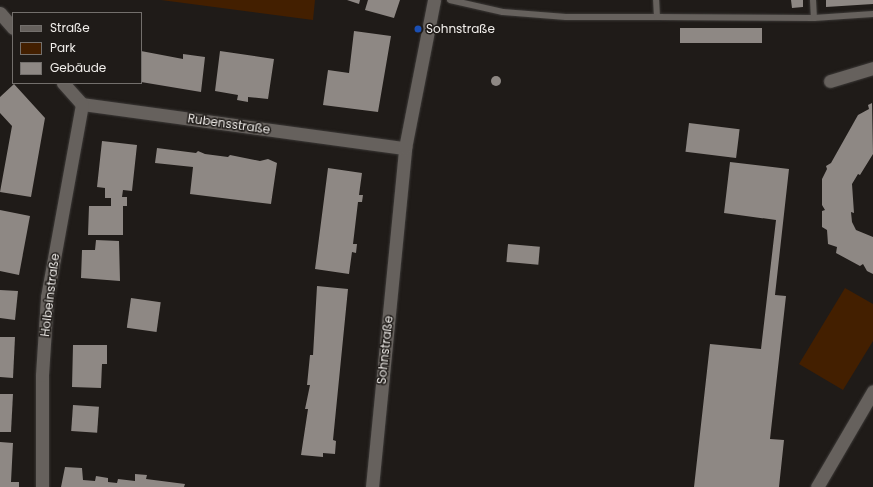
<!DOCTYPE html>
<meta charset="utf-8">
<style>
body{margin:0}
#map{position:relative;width:873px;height:487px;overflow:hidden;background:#1f1b18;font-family:Poppins,sans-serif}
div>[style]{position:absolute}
.green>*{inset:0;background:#431f00}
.building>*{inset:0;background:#8e8884;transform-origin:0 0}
.round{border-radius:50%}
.roads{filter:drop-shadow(0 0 1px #3c3937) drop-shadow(0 0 1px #3c3937)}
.service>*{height:6px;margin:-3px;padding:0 3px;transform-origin:3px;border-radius:3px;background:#66615d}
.minor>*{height:13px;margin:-6.5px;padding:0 6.5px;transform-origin:6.5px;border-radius:6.5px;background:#66615d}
.dots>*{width:11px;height:11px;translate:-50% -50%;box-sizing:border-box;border:2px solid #1f1b18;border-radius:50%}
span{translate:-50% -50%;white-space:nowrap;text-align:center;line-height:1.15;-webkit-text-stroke:3px #1f1b18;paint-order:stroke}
.poi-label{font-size:12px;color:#f1eeeb}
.left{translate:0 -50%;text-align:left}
.street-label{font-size:12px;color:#f1eeeb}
.legend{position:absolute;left:12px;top:12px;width:130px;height:72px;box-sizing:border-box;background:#1f1b18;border:1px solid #736f6c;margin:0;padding:5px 7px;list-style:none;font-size:12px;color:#f1eeeb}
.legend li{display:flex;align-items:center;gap:8px;height:20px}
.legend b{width:20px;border:1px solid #736f6c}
</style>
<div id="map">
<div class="green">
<div style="clip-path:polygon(161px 0,315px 0,313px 20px)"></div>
<div style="clip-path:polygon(845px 288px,873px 304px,873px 341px,843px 390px,799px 364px)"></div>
</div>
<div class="building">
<div style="clip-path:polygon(347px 0,360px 0,359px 4px)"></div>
<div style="clip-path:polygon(368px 0,400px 0,394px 18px,365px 10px)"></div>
<div style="clip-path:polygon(791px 0,803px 0,803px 7px,792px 8px)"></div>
<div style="clip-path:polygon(826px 0,873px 0,873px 4px,826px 7px)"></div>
<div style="left:680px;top:28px;width:82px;height:15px"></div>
<div style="clip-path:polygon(354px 31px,391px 36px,378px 112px,323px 105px,328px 70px,349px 73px)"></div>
<div style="clip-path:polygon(141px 51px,183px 59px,183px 54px,205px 57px,201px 92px,141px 82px)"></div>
<div style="clip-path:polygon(220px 51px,274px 59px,268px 99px,248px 97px,248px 102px,237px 100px,238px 95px,215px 91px)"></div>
<div class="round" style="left:491px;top:76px;width:10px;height:10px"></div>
<div style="clip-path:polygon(14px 84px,45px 118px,31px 197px,0 192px,12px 126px,0 113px,0 97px)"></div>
<div style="clip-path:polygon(872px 103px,873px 154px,860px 175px,858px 174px,852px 184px,854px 213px,851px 212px,852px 222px,856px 230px,873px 237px,873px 274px,867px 271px,863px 264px,860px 266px,836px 253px,837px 247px,828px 244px,827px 230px,822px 227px,822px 211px,825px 210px,822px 205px,822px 179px,827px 169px,826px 166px,831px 163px,858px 115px,869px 109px,868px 105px)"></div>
<div style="left:689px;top:123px;width:51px;height:29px;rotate:7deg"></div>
<div style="clip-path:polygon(102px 141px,137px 145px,132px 191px,123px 190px,122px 197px,127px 197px,127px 206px,123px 206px,123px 235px,88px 235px,89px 206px,111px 206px,111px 198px,105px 198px,105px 188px,97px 187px)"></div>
<div style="clip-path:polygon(157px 148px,196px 153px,198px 151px,205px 154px,228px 157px,230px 155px,260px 161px,268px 159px,277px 163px,271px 204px,190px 194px,193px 167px,155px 163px)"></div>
<div style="clip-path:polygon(730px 162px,789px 169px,775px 295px,786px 296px,770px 439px,784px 440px,779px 487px,694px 487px,710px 344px,761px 349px,776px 220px,724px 213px)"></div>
<div style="clip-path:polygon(328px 168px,362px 173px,359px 195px,363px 195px,362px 202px,358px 202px,353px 244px,357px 244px,356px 253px,352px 252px,349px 274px,315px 269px)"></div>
<div style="clip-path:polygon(0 210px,30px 216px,19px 275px,0 271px)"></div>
<div style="clip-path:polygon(96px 240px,119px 241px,120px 281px,81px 278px,82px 250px,95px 250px)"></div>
<div style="left:508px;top:244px;width:32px;height:18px;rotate:5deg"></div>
<div style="clip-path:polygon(317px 286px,348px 289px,333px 440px,336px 441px,335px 454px,323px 453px,323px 457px,301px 455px,308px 409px,305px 409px,310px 385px,307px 385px,310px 355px,313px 355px)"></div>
<div style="clip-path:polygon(0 290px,18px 291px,15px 320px,0 318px)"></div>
<div style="left:131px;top:298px;width:30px;height:30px;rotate:8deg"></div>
<div style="clip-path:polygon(0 337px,15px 337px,13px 378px,0 377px)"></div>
<div style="clip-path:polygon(73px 345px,107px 345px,107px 364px,102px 364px,101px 388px,72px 387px)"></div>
<div style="clip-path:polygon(0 394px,13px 394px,11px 432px,0 432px)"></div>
<div style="left:73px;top:405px;width:26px;height:26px;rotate:4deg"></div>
<div style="clip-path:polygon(0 442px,13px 443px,11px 482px,19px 482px,19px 487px,0 487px)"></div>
<div style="clip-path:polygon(65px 467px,82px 468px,83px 480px,95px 481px,96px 476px,108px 478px,108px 482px,117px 483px,118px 479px,135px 481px,135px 474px,147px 475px,146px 479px,185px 484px,184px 487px,61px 487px)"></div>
</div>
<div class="roads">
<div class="service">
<div style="left:450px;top:0;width:54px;rotate:12.8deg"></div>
<div style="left:503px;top:12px;width:63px;rotate:4.5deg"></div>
<div style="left:566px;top:17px;width:91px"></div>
<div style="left:657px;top:17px;width:17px;rotate:-93deg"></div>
<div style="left:813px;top:0;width:18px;rotate:87deg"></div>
<div style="left:657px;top:17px;width:157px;rotate:0.4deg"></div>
<div style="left:814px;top:18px;width:59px;rotate:-3.9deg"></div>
</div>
<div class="minor">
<div style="left:0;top:13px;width:20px;rotate:49deg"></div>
<div style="left:830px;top:81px;width:45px;rotate:-16.8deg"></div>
<div style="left:63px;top:83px;width:28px;rotate:48deg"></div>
<div style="left:82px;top:104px;width:326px;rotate:7.8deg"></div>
<div style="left:42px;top:487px;width:112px;rotate:-90deg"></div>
<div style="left:42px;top:375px;width:78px;rotate:-86.3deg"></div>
<div style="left:47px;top:297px;width:196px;rotate:-79.7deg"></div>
<div style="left:372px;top:487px;width:341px;rotate:-84.4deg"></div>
<div style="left:405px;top:148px;width:151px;rotate:-78.9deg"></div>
<div style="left:817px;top:487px;width:111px;rotate:-59.7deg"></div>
</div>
</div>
<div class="dots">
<div style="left:418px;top:29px;background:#1a4fb4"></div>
</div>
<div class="poi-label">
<span class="left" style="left:426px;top:29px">Sohnstraße</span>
</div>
<div class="street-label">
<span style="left:229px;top:124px;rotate:8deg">Rubensstraße</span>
<span style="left:50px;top:295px;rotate:-83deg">Holbeinstraße</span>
<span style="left:385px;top:350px;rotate:-84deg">Sohnstraße</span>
</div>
<ul class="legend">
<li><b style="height:5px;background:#66615d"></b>Straße</li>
<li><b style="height:11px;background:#431f00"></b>Park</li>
<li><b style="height:11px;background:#8e8884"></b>Gebäude</li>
</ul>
</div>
